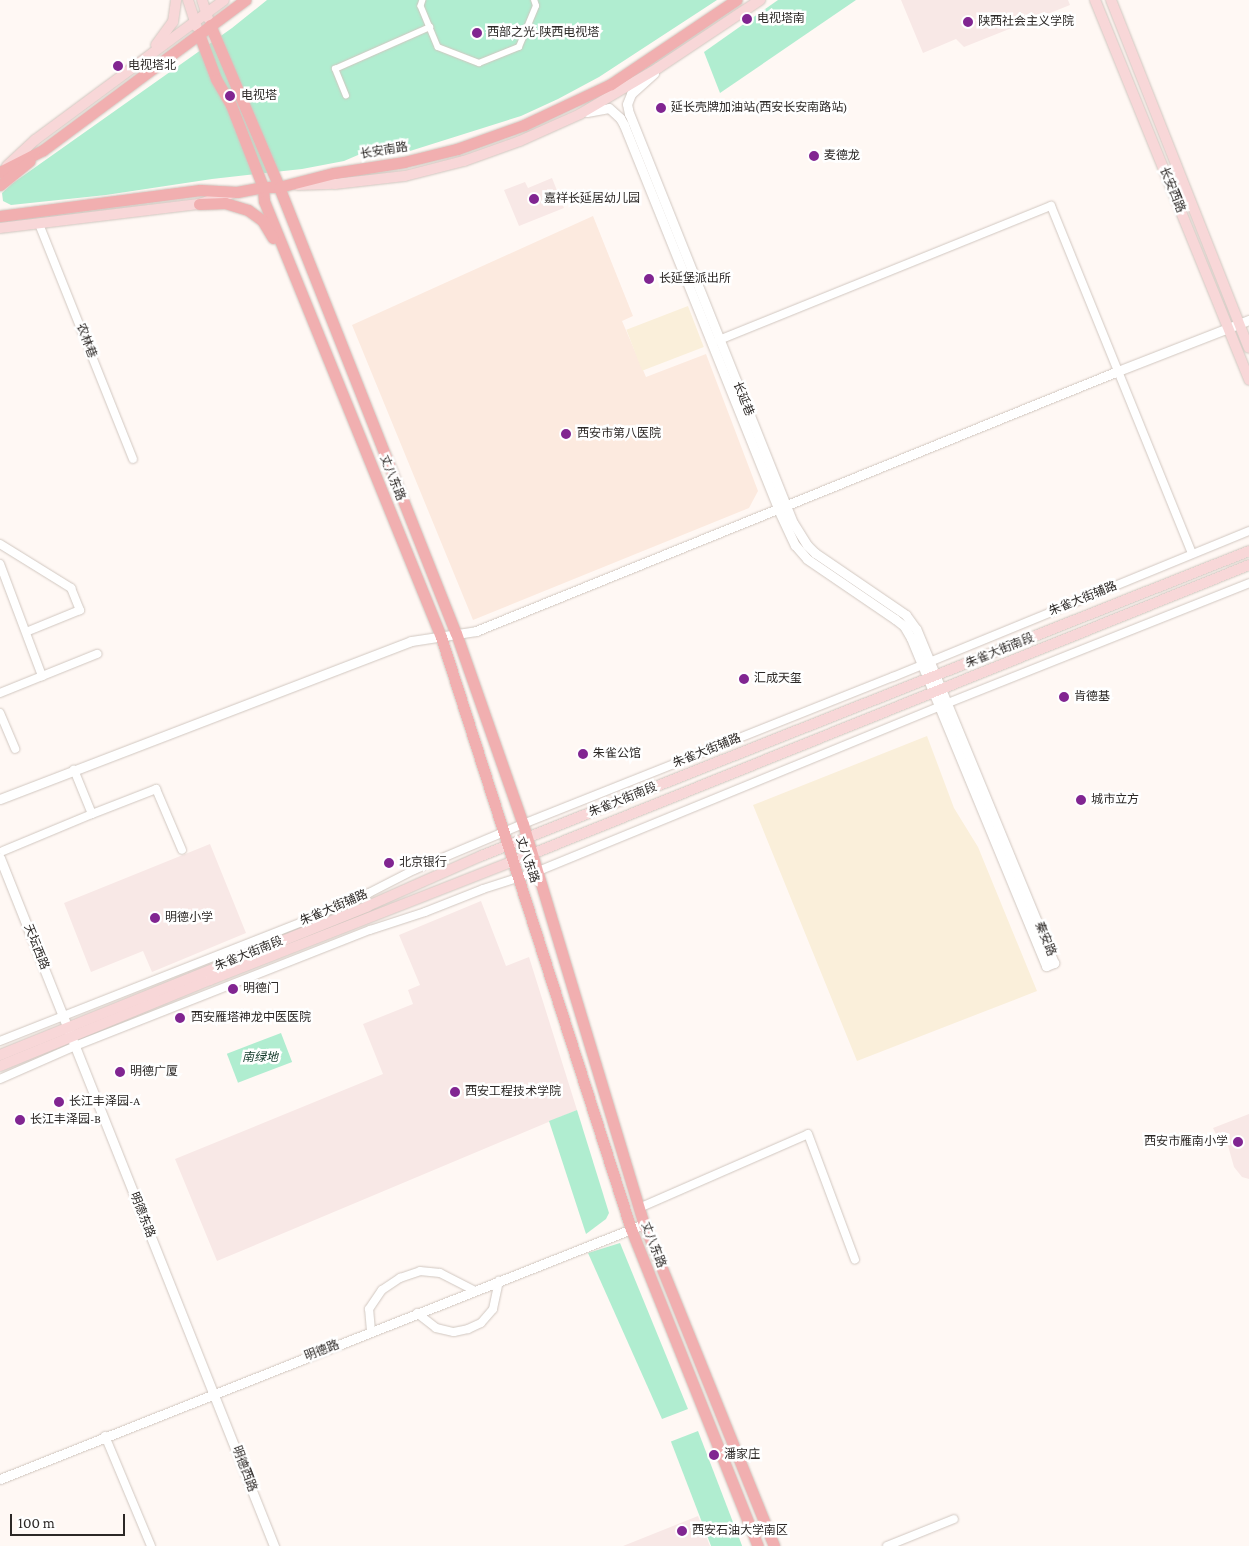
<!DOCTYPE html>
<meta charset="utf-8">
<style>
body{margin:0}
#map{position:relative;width:1249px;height:1546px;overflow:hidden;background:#fff8f4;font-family:"Crimson Pro","Noto Sans SC",serif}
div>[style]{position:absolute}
.built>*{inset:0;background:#fceadf}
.industrial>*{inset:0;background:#faefda;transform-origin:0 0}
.education>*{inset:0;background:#f8e8e6}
.green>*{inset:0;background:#b0edd0;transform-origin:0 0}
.roads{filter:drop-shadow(0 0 1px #d1c7c0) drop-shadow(0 0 1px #d1c7c0)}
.pedestrian>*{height:5.5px;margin:-2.75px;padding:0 2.75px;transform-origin:2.75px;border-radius:2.75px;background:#fff}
.minor>*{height:8px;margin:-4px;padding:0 4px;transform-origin:4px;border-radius:4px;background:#fff}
.tertiary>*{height:9px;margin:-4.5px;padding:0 4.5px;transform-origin:4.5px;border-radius:4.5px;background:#fff}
.secondary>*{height:10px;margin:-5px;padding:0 5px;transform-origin:5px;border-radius:5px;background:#f8d7d8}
.primary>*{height:11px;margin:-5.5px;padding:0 5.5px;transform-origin:5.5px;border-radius:5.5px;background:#f1afb0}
.dots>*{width:14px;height:14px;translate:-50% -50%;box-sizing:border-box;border:2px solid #fff;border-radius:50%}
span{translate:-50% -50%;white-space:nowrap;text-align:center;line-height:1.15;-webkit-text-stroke:5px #fff;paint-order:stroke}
.poi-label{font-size:12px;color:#2c2826}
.left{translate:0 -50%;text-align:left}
.right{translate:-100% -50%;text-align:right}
.street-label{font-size:12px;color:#2c2826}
.park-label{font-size:12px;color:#133a2a;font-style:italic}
.scale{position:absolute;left:10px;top:1514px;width:115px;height:22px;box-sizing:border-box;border:2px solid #2c2826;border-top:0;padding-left:6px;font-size:15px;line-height:18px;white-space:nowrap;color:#2c2826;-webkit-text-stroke:4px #fff;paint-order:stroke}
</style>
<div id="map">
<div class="built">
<div style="clip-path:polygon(593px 216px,633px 316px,622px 321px,646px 377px,706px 354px,758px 491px,749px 508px,473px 620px,352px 325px)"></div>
</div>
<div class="industrial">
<div style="left:688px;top:306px;width:44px;height:66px;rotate:69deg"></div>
<div style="clip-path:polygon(927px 736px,954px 808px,978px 847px,1037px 991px,857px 1061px,753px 805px)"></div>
</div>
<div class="education">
<div style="clip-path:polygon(901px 0,1068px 0,1070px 5px,964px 47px,956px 39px,923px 53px)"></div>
<div style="clip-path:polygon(552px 178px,564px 208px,519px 226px,504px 190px,525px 182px,528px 188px)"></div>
<div style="clip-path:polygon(210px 844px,246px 933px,152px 972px,143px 951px,91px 972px,64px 903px)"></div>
<div style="clip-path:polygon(481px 901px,506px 966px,529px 957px,577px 1110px,217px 1261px,175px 1159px,383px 1074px,363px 1024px,413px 1004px,408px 990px,420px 985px,399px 935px)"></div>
<div style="clip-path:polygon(1249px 1114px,1249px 1179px,1242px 1177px,1234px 1167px,1225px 1135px,1218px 1138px,1213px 1128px)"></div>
<div style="clip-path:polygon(698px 1516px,710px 1546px,623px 1546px)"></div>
</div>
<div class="green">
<div style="clip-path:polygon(267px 0,717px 0,599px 77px,558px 99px,521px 116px,410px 151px,408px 148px,385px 155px,379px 146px,344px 161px,302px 169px,212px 179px,106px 195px,11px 205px,3px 201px,2px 193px,13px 183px,232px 28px)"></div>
<div style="clip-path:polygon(778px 0,856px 0,720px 93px,704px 52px)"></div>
<div style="left:281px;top:1033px;width:31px;height:58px;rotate:69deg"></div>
<div style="clip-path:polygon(577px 1110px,609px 1213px,606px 1219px,586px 1234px,549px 1121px)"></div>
<div style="clip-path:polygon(620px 1243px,688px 1409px,662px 1419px,588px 1253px)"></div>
<div style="left:698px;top:1431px;width:123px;height:29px;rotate:69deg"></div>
</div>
<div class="roads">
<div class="pedestrian">
<div style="left:423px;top:0;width:6px;rotate:108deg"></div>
<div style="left:421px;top:6px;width:44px;rotate:67.5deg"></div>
<div style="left:438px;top:47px;width:44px;rotate:21.3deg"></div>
<div style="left:479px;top:63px;width:43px;rotate:-21.8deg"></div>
<div style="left:519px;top:47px;width:44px;rotate:-67.5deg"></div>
<div style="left:536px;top:6px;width:6px;rotate:-108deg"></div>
<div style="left:346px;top:96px;width:29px;rotate:-112deg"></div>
<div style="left:335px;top:69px;width:104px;rotate:-23.9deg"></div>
</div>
<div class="minor">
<div style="left:39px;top:224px;width:253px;rotate:68.2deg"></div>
<div style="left:719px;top:340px;width:358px;rotate:-22deg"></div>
<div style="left:1051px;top:206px;width:375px;rotate:67.9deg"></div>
<div style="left:0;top:544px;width:84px;rotate:31.8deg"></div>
<div style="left:71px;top:588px;width:24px;rotate:68deg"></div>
<div style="left:80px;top:610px;width:58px;rotate:157.8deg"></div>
<div style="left:0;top:564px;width:120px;rotate:69.4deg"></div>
<div style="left:0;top:693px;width:105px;rotate:-21.9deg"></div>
<div style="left:0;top:713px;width:39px;rotate:67deg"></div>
<div style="left:92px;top:814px;width:69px;rotate:-21.3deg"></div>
<div style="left:156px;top:789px;width:66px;rotate:66.9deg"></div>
<div style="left:3px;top:851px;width:96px;rotate:-22.6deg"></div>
<div style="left:92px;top:814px;width:48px;rotate:-112.2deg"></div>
<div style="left:0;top:1041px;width:325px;rotate:-21.5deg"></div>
<div style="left:302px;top:922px;width:73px;rotate:-23.4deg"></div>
<div style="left:369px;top:893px;width:51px;rotate:-27.1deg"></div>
<div style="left:414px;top:870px;width:118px;rotate:-22.9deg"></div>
<div style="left:523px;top:824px;width:398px;rotate:-21.7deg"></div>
<div style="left:893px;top:677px;width:385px;rotate:-22.3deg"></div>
<div style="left:0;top:1079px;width:82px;rotate:-23.7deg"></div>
<div style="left:75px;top:1046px;width:317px;rotate:-21.5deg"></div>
<div style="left:370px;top:930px;width:58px;rotate:-18.1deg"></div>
<div style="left:425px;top:912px;width:62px;rotate:-21.6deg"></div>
<div style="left:483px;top:889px;width:56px;rotate:-17.8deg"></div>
<div style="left:536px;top:872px;width:445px;rotate:-22.3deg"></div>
<div style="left:948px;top:703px;width:324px;rotate:-21.7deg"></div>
<div style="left:639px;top:1208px;width:184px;rotate:-23.6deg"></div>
<div style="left:808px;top:1134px;width:134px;rotate:69.5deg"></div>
<div style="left:417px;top:1313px;width:24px;rotate:38deg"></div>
<div style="left:436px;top:1328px;width:18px;rotate:13deg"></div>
<div style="left:454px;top:1332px;width:14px;rotate:-12deg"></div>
<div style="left:468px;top:1329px;width:14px;rotate:-25deg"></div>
<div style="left:481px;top:1323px;width:18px;rotate:-49deg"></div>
<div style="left:493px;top:1309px;width:29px;rotate:-78deg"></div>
<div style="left:371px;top:1331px;width:22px;rotate:-95deg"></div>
<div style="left:369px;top:1309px;width:23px;rotate:-56deg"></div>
<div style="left:382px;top:1290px;width:22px;rotate:-34deg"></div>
<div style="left:400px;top:1278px;width:21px;rotate:-19deg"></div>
<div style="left:420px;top:1271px;width:20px;rotate:6deg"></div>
<div style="left:440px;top:1273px;width:39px;rotate:27deg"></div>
<div style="left:105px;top:1436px;width:119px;rotate:67.3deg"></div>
<div style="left:887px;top:1546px;width:72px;rotate:-21.9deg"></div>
</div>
<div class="tertiary">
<div style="left:587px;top:112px;width:22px;rotate:-10deg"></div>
<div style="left:609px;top:108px;width:15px;rotate:42deg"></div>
<div style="left:620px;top:118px;width:8px;rotate:60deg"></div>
<div style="left:624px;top:125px;width:414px;rotate:68.1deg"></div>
<div style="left:778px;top:509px;width:40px;rotate:65deg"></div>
<div style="left:795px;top:545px;width:18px;rotate:49deg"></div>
<div style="left:807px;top:559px;width:107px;rotate:34.3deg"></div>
<div style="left:895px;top:619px;width:11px;rotate:38deg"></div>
<div style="left:904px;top:626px;width:14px;rotate:60deg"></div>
<div style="left:911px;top:638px;width:355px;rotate:67.6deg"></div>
<div style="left:1046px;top:966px;width:9px;rotate:-21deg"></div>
<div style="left:1054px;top:963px;width:361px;rotate:-112.4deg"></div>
<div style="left:916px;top:629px;width:17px;rotate:-126deg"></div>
<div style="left:906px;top:615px;width:110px;rotate:-145.7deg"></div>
<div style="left:815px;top:553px;width:11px;rotate:-135deg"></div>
<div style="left:807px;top:545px;width:26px;rotate:-122deg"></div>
<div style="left:793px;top:523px;width:441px;rotate:-111.8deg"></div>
<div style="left:629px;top:114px;width:10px;rotate:-101deg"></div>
<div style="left:627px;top:104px;width:11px;rotate:-68deg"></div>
<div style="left:631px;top:94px;width:31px;rotate:-42deg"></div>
<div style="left:0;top:799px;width:440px;rotate:-21deg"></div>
<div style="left:411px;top:641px;width:66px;rotate:-8.7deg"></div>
<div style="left:476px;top:631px;width:693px;rotate:-22.05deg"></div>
<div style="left:1118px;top:371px;width:141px;rotate:-21.3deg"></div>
<div style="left:0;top:858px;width:741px;rotate:68.28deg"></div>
<div style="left:0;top:1479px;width:693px;rotate:-21.6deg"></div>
</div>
<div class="secondary">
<div style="left:188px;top:0;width:28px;rotate:72deg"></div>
<div style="left:202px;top:0;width:19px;rotate:72deg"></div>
<div style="left:1095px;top:0;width:410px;rotate:67.9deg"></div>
<div style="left:1111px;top:0;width:374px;rotate:68.4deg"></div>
<div style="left:156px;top:45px;width:29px;rotate:-54deg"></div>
<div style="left:173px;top:22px;width:22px;rotate:-82deg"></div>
<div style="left:7px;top:166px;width:38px;rotate:-43deg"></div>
<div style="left:35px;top:140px;width:235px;rotate:-36.5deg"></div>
<div style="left:298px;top:185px;width:37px;rotate:-2deg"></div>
<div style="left:335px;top:184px;width:70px;rotate:-6.5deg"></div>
<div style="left:405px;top:176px;width:61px;rotate:-14.3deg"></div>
<div style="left:464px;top:161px;width:59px;rotate:-19.7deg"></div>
<div style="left:520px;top:141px;width:66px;rotate:-24.2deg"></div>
<div style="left:580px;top:114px;width:91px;rotate:-30.5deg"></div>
<div style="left:658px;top:68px;width:123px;rotate:-33.7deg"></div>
<div style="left:0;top:228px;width:200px;rotate:-6.9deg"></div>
<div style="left:199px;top:204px;width:36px;rotate:-18deg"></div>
<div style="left:0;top:1055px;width:397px;rotate:-22deg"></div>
<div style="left:368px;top:906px;width:124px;rotate:-23.9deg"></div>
<div style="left:481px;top:856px;width:826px;rotate:-21.66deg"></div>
<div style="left:0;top:1066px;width:227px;rotate:-22.3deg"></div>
<div style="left:210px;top:980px;width:346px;rotate:-21.4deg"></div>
<div style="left:532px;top:854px;width:773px;rotate:-21.95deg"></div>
</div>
<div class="primary">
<div style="left:210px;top:25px;width:176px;rotate:66.9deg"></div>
<div style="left:279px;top:187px;width:480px;rotate:68.4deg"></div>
<div style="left:456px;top:633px;width:202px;rotate:70.7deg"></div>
<div style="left:523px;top:824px;width:418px;rotate:73.2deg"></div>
<div style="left:644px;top:1224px;width:347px;rotate:68deg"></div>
<div style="left:199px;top:34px;width:48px;rotate:69.3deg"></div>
<div style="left:216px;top:79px;width:30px;rotate:60deg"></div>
<div style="left:231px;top:105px;width:88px;rotate:68.7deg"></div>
<div style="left:263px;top:187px;width:14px;rotate:86deg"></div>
<div style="left:264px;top:201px;width:471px;rotate:67.9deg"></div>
<div style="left:441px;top:637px;width:622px;rotate:72.21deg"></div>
<div style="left:631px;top:1229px;width:341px;rotate:68.2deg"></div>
<div style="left:0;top:172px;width:48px;rotate:-27.1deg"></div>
<div style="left:43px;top:150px;width:252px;rotate:-36.6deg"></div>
<div style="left:0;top:185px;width:38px;rotate:-39deg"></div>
<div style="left:199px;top:204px;width:26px;rotate:-2deg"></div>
<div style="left:225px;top:203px;width:24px;rotate:17deg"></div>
<div style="left:248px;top:210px;width:17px;rotate:36deg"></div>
<div style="left:262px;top:220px;width:21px;rotate:59deg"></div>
<div style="left:0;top:216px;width:202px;rotate:-7.4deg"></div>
<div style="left:200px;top:190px;width:37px;rotate:3deg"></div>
<div style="left:237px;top:192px;width:26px;rotate:-11deg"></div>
<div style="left:263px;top:187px;width:16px"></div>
<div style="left:279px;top:187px;width:57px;rotate:-14.3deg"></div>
<div style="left:334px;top:173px;width:71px;rotate:-8.9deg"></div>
<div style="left:404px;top:162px;width:55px;rotate:-13.8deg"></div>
<div style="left:457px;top:149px;width:71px;rotate:-19.7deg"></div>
<div style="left:524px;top:125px;width:96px;rotate:-25.2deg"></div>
<div style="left:611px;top:84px;width:151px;rotate:-33.9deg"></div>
</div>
</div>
<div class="dots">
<div style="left:747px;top:19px;background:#812591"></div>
<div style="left:968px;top:22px;background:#812591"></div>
<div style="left:477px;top:33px;background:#812591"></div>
<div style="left:118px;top:66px;background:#812591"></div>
<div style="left:230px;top:96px;background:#812591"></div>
<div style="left:661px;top:108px;background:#812591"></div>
<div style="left:814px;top:156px;background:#812591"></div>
<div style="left:534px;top:199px;background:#812591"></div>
<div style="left:649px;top:279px;background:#812591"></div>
<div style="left:566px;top:434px;background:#812591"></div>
<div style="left:744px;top:679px;background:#812591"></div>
<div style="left:1064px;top:697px;background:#812591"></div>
<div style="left:583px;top:754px;background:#812591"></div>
<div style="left:1081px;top:800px;background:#812591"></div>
<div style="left:389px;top:863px;background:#812591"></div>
<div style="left:155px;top:918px;background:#812591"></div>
<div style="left:233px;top:989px;background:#812591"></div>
<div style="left:180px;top:1018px;background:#812591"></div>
<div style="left:120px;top:1072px;background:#812591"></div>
<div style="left:455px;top:1092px;background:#812591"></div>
<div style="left:59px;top:1102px;background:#812591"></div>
<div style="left:20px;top:1120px;background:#812591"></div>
<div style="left:1238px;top:1142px;background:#812591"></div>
<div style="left:714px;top:1455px;background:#812591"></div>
<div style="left:682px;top:1531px;background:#812591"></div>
</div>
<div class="poi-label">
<span class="left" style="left:757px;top:19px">电视塔南</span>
<span class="left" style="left:978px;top:22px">陕西社会主义学院</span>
<span class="left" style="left:487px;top:33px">西部之光-陕西电视塔</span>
<span class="left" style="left:128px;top:66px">电视塔北</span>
<span class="left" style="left:241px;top:96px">电视塔</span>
<span class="left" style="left:671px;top:108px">延长壳牌加油站(西安长安南路站)</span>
<span class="left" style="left:824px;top:156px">麦德龙</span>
<span class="left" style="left:544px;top:199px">嘉祥长延居幼儿园</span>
<span class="left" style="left:659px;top:279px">长延堡派出所</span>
<span class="left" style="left:577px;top:434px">西安市第八医院</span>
<span class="left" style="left:754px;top:679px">汇成天玺</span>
<span class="left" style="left:1074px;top:697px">肯德基</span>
<span class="left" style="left:593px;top:754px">朱雀公馆</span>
<span class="left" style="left:1091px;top:800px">城市立方</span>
<span class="left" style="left:399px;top:863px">北京银行</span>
<span class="left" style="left:165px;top:918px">明德小学</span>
<span class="left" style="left:243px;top:989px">明德门</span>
<span class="left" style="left:191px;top:1018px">西安雁塔神龙中医医院</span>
<span class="left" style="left:130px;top:1072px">明德广厦</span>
<span class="left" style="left:465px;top:1092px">西安工程技术学院</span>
<span class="left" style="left:69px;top:1102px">长江丰泽园-A</span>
<span class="left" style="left:30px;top:1120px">长江丰泽园-B</span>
<span class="right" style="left:1228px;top:1142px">西安市雁南小学</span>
<span class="left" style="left:724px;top:1455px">潘家庄</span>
<span class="left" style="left:692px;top:1531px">西安石油大学南区</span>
</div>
<div class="street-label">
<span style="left:384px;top:151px;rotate:-9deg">长安南路</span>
<span style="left:1172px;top:190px;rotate:68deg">长安西路</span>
<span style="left:86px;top:341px;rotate:69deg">农林巷</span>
<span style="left:743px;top:399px;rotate:68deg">长延巷</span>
<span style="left:392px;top:478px;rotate:68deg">丈八东路</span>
<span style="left:1083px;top:599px;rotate:-22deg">朱雀大街辅路</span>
<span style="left:1000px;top:651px;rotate:-22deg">朱雀大街南段</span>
<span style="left:707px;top:751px;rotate:-22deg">朱雀大街辅路</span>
<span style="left:623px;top:800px;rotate:-22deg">朱雀大街南段</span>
<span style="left:527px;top:860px;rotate:71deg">丈八东路</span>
<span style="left:334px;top:908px;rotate:-23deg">朱雀大街辅路</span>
<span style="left:1045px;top:939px;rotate:68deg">秦安路</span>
<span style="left:36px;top:947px;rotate:68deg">天坛西路</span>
<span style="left:249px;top:954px;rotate:-22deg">朱雀大街南段</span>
<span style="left:142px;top:1215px;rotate:68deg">明德东路</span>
<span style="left:653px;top:1245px;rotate:69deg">丈八东路</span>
<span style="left:322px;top:1351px;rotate:-21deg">明德路</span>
<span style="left:244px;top:1469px;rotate:69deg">明德西路</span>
</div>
<div class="park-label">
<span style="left:260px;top:1058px">南绿地</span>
</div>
<div class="scale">100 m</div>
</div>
